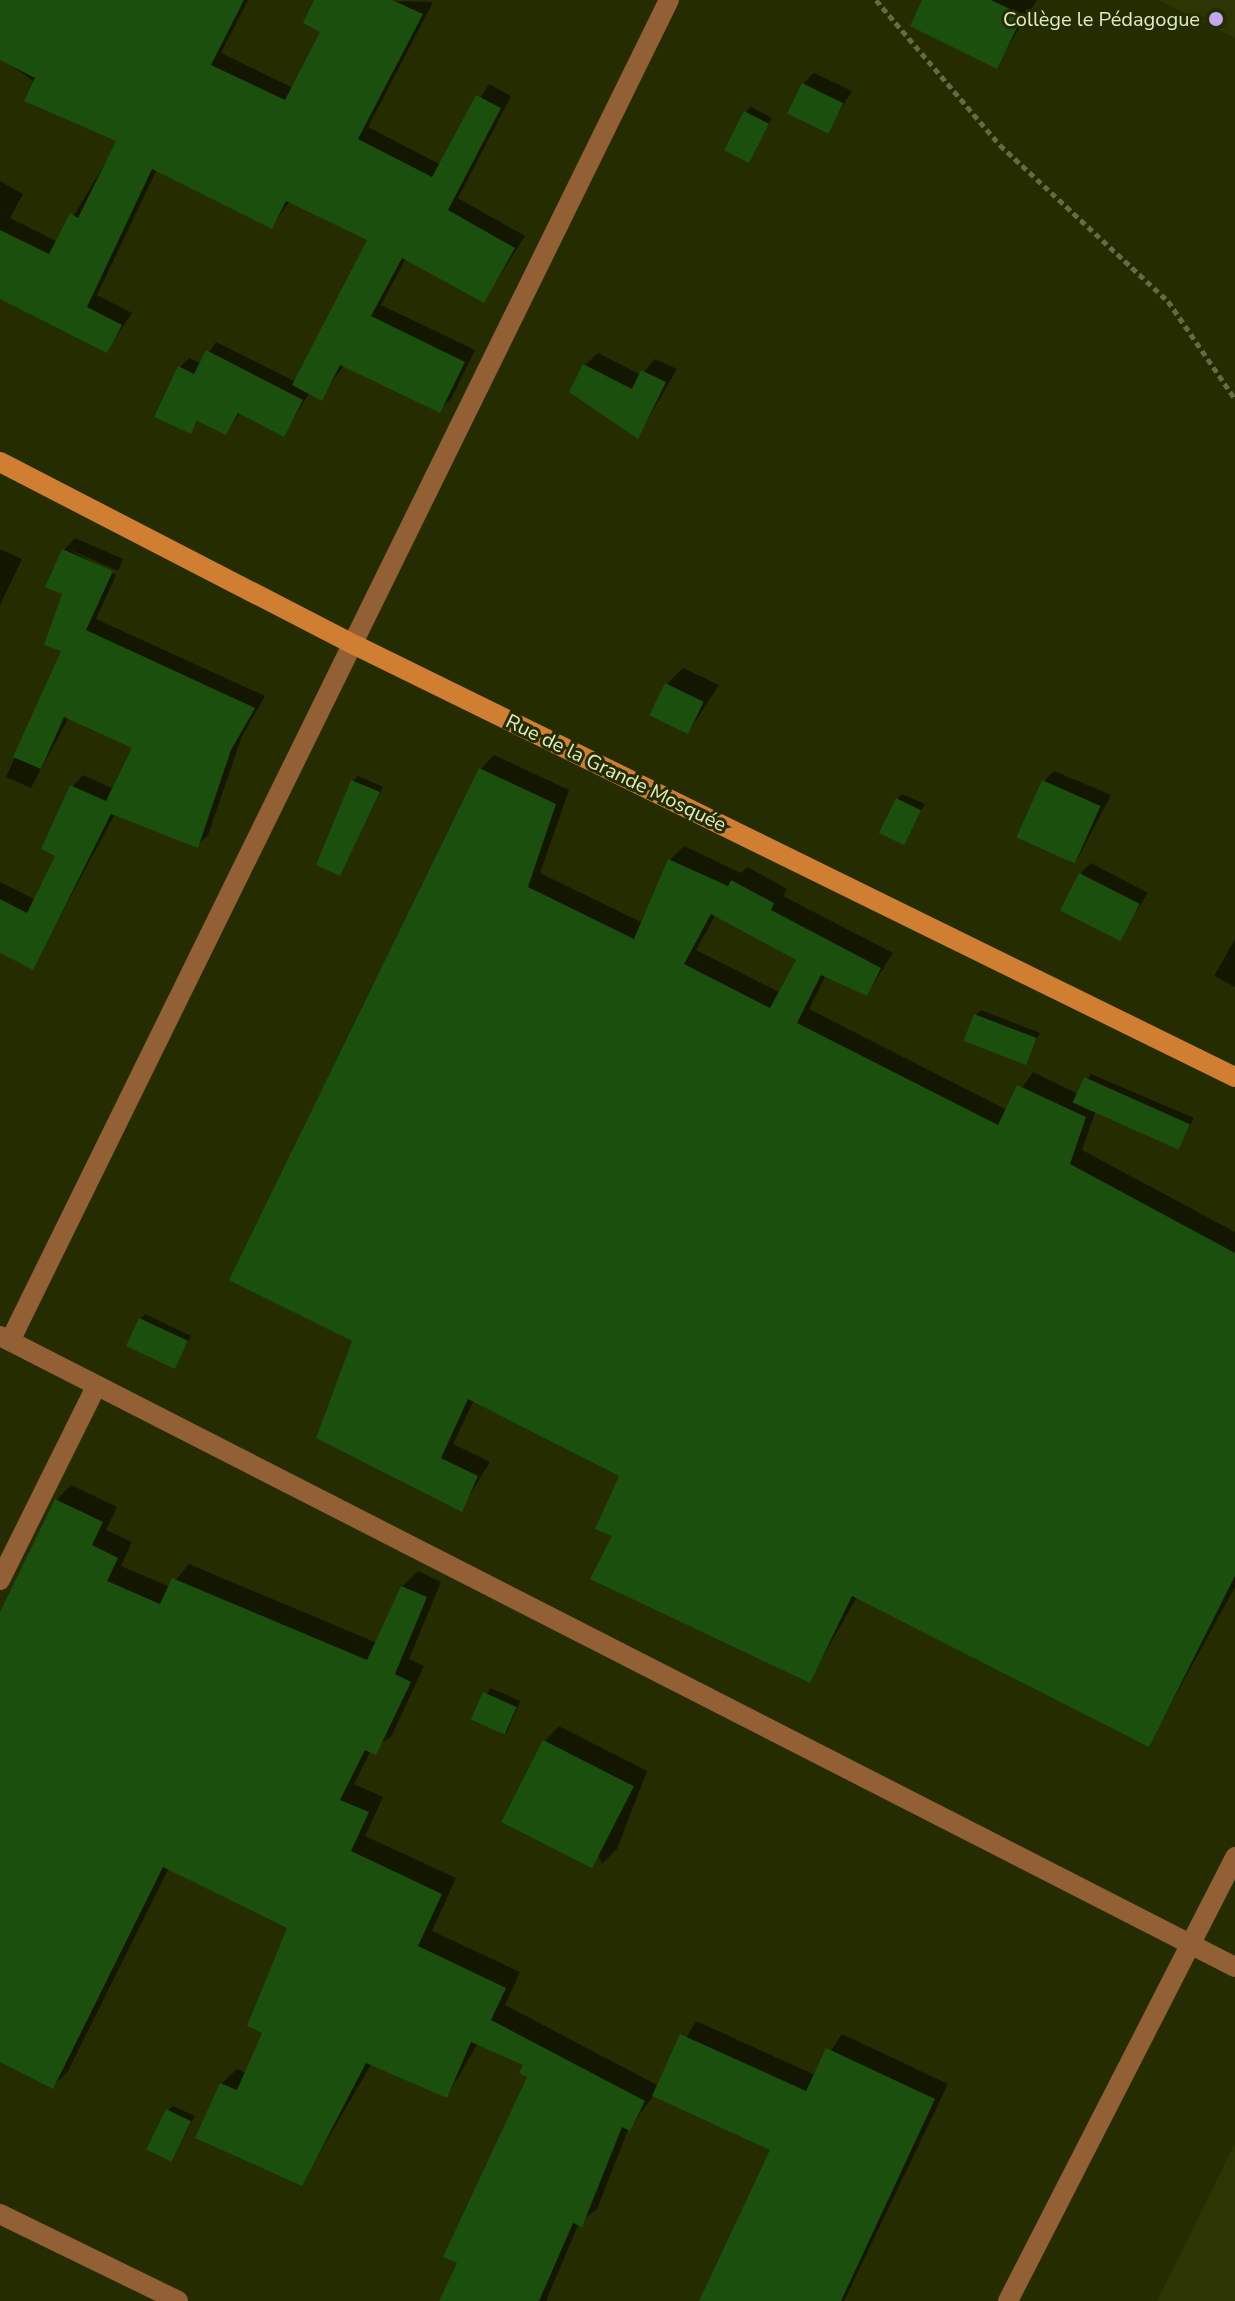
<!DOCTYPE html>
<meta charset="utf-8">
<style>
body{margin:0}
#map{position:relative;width:1235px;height:2301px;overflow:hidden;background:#242c00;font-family:"Nunito Sans",sans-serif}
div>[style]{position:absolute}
.built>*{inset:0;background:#2d3504}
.shadow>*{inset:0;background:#0007;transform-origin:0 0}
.building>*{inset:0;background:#1b4f0d;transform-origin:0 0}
.path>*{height:5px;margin-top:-2.5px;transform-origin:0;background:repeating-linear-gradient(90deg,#626b41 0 6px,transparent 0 10px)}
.street>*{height:20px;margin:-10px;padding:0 10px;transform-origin:10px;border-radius:10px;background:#926034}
.secondary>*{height:20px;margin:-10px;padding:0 10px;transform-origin:10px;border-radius:10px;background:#cf7e32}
.dots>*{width:22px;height:22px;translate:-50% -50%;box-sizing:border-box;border:4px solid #242c00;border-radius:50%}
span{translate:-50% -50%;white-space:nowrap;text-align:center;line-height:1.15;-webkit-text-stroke:6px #242c00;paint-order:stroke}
.poi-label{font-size:20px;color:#e1ecc4}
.right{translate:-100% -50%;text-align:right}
.street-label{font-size:20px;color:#e1ecc4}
</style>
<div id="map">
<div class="built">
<div style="clip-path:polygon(1158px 0,1235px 0,1235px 38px)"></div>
<div style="clip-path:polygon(1235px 2143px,1235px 2301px,1157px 2301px)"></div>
</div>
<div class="shadow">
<div style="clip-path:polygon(0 0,248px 0,221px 53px,293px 88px,322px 31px,316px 0,433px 2px,368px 127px,441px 165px,489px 84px,511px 96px,458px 198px,525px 236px,484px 300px,406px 258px,381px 305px,475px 350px,451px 399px,439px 410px,344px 365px,321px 398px,310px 392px,284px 434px,241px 412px,226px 433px,200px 420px,190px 431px,157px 416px,180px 367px,189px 358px,201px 364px,216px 342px,296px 382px,370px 239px,290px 201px,271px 227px,157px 169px,97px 295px,132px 313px,107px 350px,0 297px,0 181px,23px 194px,10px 218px,58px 242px,119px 140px,0 58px)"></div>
<div style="clip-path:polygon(924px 0,1037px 0,996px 66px)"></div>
<div style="clip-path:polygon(814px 73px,852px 91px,828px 131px,803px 84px)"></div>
<div style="clip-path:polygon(751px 107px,772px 118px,748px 161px,746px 112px)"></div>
<div style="clip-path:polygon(598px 353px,641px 375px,655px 359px,677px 369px,638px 436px,585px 365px)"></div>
<div style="clip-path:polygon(75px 538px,123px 559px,118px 571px,66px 548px,116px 575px,96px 619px,265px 696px,242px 736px,208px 835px,197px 846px,115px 814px,32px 968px,0 951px,0 882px,36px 900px,58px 855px,72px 787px,83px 775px,114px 789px,134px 747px,69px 717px,31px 788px,6px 777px,64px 650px,64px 550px)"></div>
<div style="clip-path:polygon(0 549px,22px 559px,0 605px)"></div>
<div style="clip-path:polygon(683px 668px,719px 685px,689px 731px,666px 685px)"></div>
<div style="clip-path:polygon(evenodd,494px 755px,569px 790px,540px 873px,643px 923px,670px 860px,684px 846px,741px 873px,747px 867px,787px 889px,783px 896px,893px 953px,867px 994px,826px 975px,809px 1009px,1007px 1110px,1033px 1072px,1078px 1094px,1091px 1074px,1194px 1118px,1179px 1146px,1096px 1110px,1082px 1150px,1235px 1232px,1235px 1587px,1149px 1744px,857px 1597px,809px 1681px,615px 1535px,621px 1476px,474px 1400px,453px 1444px,490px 1462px,461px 1509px,355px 1340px,481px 769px,494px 755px,716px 914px,799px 959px,781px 993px,696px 950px,716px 914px)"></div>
<div style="clip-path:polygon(1054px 771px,1111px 795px,1077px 860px,1043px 782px)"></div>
<div style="clip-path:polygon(358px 776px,383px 787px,340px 874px,353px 781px)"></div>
<div style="clip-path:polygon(902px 794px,925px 804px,904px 842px,897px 799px)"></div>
<div style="clip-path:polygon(1091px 863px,1148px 893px,1119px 938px,1080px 874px)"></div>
<div style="clip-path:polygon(1235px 939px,1235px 987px,1214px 976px)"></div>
<div style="clip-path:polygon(981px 1010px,1040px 1033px,1024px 1063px,976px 1015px)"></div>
<div style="clip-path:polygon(145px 1314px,191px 1336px,174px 1367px,140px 1319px)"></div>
<div style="clip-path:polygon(71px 1485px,117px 1507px,106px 1530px,132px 1542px,121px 1566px,170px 1587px,189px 1564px,377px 1643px,402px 1587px,418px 1571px,441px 1582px,409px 1659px,424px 1666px,391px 1737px,371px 1750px,354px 1784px,383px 1797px,365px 1836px,456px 1878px,432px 1931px,520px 1972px,505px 2005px,659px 2086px,696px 2021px,815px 2075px,842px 2034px,948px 2084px,844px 2301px,702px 2301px,772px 2149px,654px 2095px,628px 2130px,597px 2209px,579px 2223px,546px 2301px,480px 2301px,530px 2076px,526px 2064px,478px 2043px,447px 2096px,372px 2063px,302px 2183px,221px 2084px,237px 2069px,246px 2073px,265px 2032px,289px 1927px,169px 1868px,68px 2071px,52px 2087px,0 2060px,0 1620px,56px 1501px)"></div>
<div style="left:490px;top:1688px;width:33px;height:35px;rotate:23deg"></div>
<div style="clip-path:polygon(559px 1726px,647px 1771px,617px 1849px,602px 1864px,545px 1741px)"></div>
<div style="clip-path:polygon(173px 2106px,195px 2116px,172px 2159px,168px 2110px)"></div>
</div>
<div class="building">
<div style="clip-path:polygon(0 0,244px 0,211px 65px,285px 100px,320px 32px,303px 23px,314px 0,392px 0,423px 14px,358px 139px,432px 177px,476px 95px,501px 108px,448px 210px,515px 248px,484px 303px,402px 258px,371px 316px,465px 362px,440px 413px,340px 365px,322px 401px,292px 385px,367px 240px,286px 201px,272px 229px,152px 169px,87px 307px,122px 325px,107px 353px,0 299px,0 230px,49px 254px,70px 213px,78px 218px,116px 141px,24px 101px,35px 78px,0 60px)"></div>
<div style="clip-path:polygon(922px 0,991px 0,1023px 15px,997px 69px,910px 26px)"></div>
<div style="left:802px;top:83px;width:46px;height:34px;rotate:26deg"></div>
<div style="left:744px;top:111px;width:28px;height:44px;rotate:27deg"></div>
<div style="clip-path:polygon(206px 350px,303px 400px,284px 437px,238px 413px,226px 435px,197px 421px,191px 434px,154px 417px,178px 366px,194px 374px)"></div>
<div style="clip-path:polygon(583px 364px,632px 389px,641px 370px,666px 382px,638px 439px,569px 392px)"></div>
<div style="clip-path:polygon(62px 549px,113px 571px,86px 630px,255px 708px,231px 750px,198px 848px,111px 814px,33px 970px,0 953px,0 899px,27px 913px,55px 856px,41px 849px,70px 785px,106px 801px,132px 748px,64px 717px,41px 769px,13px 757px,61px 651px,44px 645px,62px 594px,45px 587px)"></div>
<div style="left:665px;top:683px;width:43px;height:36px;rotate:26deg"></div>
<div style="clip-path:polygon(evenodd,479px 768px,556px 804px,528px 887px,634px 939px,668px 859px,728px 886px,731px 880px,774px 903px,771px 910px,881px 968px,867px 996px,821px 975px,797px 1023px,998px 1125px,1017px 1085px,1086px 1117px,1070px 1164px,1235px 1253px,1235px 1576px,1149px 1747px,852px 1596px,810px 1683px,590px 1579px,612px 1536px,595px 1529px,619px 1476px,468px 1399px,441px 1458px,478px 1476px,462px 1512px,316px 1438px,352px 1341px,229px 1280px,479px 768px,711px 914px,796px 960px,770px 1008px,684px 964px,711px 914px)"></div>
<div style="clip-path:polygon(351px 780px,380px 792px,340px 876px,316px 865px)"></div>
<div style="left:1042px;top:780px;width:64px;height:63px;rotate:24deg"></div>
<div style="left:896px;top:798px;width:28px;height:39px;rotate:26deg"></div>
<div style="left:1079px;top:873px;width:68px;height:42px;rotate:27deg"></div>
<div style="left:974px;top:1014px;width:67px;height:29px;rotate:21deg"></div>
<div style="left:1084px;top:1077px;width:116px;height:28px;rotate:24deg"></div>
<div style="left:139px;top:1318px;width:54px;height:31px;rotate:25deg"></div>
<div style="clip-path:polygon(55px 1499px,103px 1522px,92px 1545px,118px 1558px,107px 1581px,160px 1604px,172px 1578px,367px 1660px,401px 1586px,427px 1597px,395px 1674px,411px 1682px,376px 1755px,365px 1750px,340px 1800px,369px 1812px,351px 1851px,442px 1894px,418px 1946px,506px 1988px,491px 2020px,645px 2101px,630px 2131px,622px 2127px,582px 2227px,573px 2223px,539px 2301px,439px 2301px,457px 2263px,443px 2257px,527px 2077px,519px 2073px,523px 2065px,471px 2042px,447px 2098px,366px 2063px,302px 2186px,195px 2138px,220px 2083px,237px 2090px,262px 2033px,247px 2026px,287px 1928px,163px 1867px,53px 2089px,0 2062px,0 1612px)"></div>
<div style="left:483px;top:1692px;width:37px;height:30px;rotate:24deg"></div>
<div style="left:543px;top:1740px;width:102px;height:92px;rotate:27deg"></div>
<div style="clip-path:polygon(680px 2034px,806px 2091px,826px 2048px,935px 2099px,841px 2301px,699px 2301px,770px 2150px,652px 2096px)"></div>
<div style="left:166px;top:2109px;width:28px;height:45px;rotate:26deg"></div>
</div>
<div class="path">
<div style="left:876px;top:0;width:191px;rotate:49.5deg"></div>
<div style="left:1000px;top:145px;width:229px;rotate:42.9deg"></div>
<div style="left:1168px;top:301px;width:119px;rotate:55.6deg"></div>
</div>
<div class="street">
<div style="left:0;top:1336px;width:1387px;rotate:27.06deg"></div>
<div style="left:10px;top:1341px;width:1494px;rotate:-63.83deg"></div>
<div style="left:0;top:1580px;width:213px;rotate:-63.6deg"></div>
<div style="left:0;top:2214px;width:198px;rotate:26deg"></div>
<div style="left:1008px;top:2301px;width:499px;rotate:-62.9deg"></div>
</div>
<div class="secondary">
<div style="left:0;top:462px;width:402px;rotate:27.3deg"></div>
<div style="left:357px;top:646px;width:978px;rotate:26.15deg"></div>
</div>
<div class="dots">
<div style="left:1216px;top:19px;background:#c2a8f3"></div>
</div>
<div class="poi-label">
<span class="right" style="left:1200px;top:19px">Collège le Pédagogue</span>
</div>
<div class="street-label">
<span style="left:616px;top:773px;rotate:26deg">Rue de la Grande Mosquée</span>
</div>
</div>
